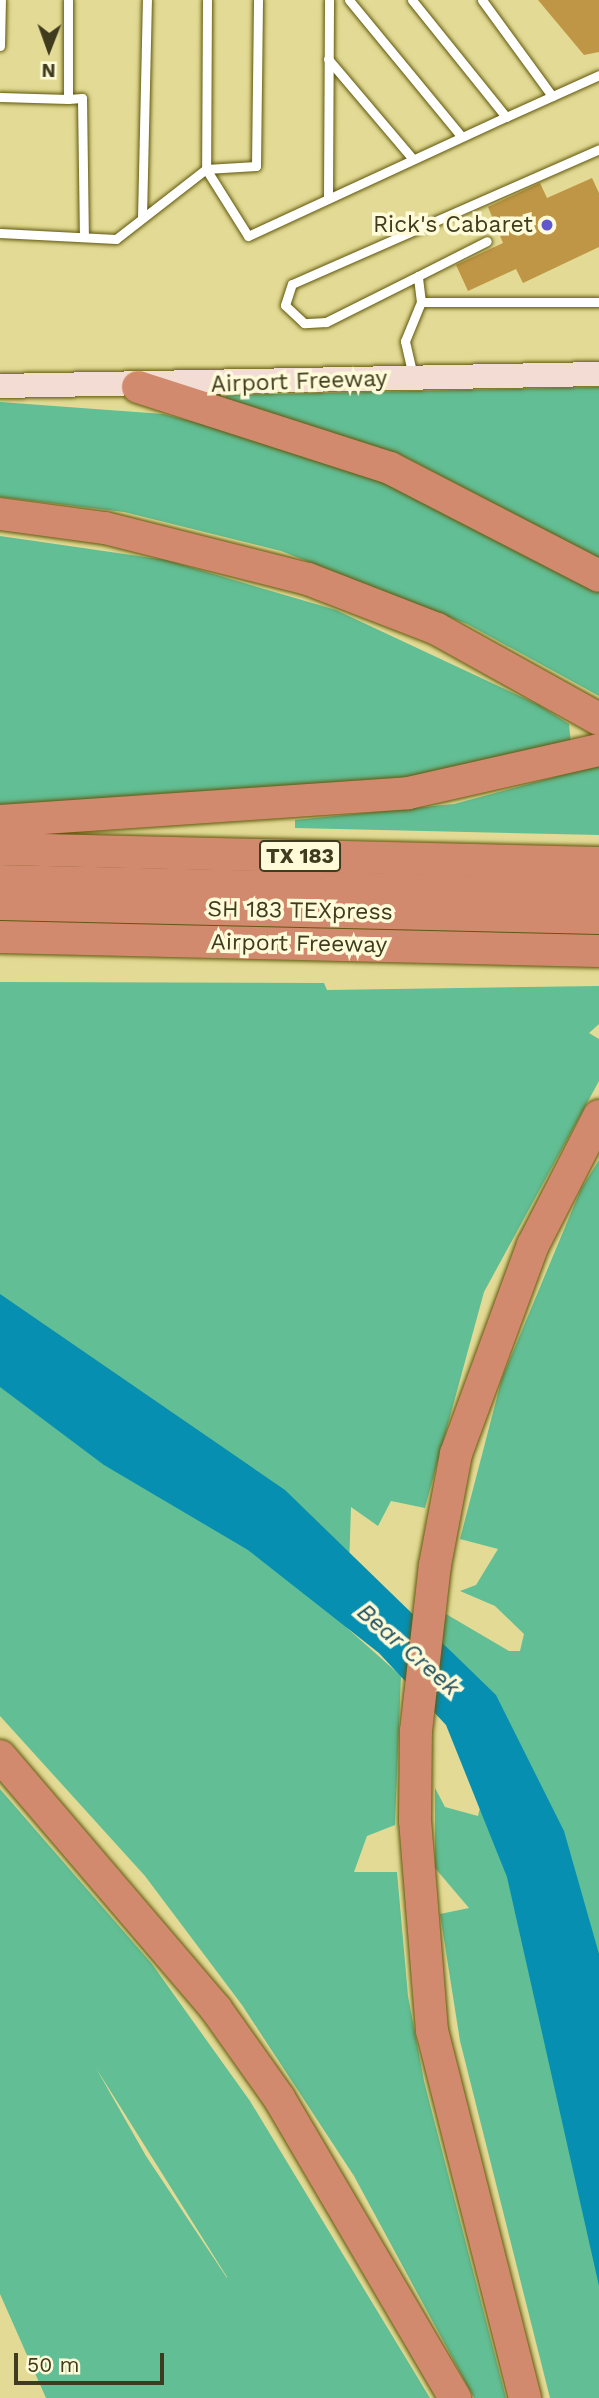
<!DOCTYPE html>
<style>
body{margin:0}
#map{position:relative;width:599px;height:2398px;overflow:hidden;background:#e3db95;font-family:"Work Sans",sans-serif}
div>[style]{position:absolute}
.green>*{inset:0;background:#62be94}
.water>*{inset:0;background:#068fb0}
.building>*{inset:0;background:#bf9645}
.roads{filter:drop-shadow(0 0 2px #60570b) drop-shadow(0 0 2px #60570b)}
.service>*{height:9px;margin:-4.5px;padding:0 4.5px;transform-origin:4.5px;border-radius:4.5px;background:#fff}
.secondary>*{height:24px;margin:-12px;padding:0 12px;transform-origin:12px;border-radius:12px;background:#f2dcd4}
.motorway>*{height:32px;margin:-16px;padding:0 16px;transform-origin:16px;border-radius:16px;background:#d28a6e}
.dots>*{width:19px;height:19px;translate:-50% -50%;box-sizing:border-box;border:4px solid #fffbd8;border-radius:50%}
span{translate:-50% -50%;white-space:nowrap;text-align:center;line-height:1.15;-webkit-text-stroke:7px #fffbd8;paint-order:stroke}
.shield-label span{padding:2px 5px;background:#fffbd8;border:2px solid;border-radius:5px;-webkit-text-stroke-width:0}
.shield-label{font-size:21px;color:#3e3b1e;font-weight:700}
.poi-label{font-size:23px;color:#3e3b1e}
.right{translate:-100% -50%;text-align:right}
.street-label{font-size:23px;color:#3e3b1e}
.water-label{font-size:24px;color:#245261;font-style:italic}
.north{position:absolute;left:14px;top:14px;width:70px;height:70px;-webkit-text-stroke:5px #fffbd8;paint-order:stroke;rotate:181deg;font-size:19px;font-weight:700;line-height:28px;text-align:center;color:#3e3b1e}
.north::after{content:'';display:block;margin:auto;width:24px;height:32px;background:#3e3b1e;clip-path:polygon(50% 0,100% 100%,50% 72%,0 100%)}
.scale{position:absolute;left:14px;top:2353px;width:150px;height:32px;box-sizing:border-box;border:4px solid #3e3b1e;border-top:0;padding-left:9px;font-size:21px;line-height:24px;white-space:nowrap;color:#3e3b1e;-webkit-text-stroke:5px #fffbd8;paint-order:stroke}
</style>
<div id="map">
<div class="green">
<div style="clip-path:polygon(599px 387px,599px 558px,403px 456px,225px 402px,226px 395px)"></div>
<div style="clip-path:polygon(0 402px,163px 414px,349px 461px,599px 586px,599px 696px,467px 624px,281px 551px,124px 512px,0 497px)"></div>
<div style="clip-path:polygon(0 536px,166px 560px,336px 610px,539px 705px,569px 724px,571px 744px,403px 783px,0 809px)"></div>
<div style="clip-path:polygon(599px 765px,599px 835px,295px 828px,295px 820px,454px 804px)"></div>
<div style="clip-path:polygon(0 982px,324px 983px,327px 990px,599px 986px,599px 1024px,589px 1033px,599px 1039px,599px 1081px,484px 1292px,425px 1508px,391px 1501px,378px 1526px,351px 1507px,347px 1628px,401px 1676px,395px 1825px,367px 1836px,354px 1872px,397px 1872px,408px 1996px,424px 2081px,506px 2398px,474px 2398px,354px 2176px,242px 2005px,145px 1876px,0 1716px)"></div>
<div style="clip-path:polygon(599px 1160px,599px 2398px,550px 2398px,460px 2041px,440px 1914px,469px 1908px,435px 1868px,435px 1788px,445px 1807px,478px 1816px,504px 1711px,441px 1641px,446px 1614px,509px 1651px,520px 1651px,524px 1634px,495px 1606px,460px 1591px,476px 1585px,498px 1549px,460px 1539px,502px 1378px,581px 1189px)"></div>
<div style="clip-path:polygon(evenodd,0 1789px,152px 1964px,250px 2101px,430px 2398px,46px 2398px,0 2294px,0 1789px,96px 2068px,227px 2277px,227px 2278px,146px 2156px,96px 2068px)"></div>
</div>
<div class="water">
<div style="clip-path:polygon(0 1294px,285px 1490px,496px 1695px,564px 1831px,599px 1954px,599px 2286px,507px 1877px,446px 1725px,379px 1653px,248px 1550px,104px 1465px,0 1387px)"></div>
</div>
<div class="building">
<div style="clip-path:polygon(538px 0,599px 0,599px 52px,584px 55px)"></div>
<div style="clip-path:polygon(592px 178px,599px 193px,599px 247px,523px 283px,516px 269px,468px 291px,456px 265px,503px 243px,488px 207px,540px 183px,547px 198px)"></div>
</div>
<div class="roads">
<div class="service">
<div style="left:207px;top:0;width:169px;rotate:90.3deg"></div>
<div style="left:206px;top:169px;width:50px;rotate:-3.4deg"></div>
<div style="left:256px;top:166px;width:166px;rotate:-89.3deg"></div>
<div style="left:349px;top:0;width:176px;rotate:50.5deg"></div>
<div style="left:412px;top:0;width:150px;rotate:51.2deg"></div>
<div style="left:506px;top:117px;width:102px;rotate:-24.3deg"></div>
<div style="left:482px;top:0;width:119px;rotate:53.9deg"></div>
<div style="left:0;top:46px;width:46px;rotate:-88.8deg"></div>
<div style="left:328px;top:59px;width:130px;rotate:49.7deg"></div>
<div style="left:0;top:97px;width:68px;rotate:1.7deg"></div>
<div style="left:68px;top:99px;width:99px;rotate:-90deg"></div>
<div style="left:68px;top:99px;width:14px;rotate:-4deg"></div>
<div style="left:82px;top:98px;width:139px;rotate:89.2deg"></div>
<div style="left:328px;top:196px;width:196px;rotate:-89.7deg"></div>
<div style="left:142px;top:218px;width:218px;rotate:-88.7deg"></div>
<div style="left:0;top:233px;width:116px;rotate:3deg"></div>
<div style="left:116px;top:239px;width:114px;rotate:-37.9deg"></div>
<div style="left:206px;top:169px;width:79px;rotate:57.9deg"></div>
<div style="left:248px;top:236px;width:284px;rotate:-24.8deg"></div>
<div style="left:418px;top:276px;width:103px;rotate:153.4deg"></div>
<div style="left:326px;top:322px;width:22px;rotate:177deg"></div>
<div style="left:304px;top:323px;width:26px;rotate:-137deg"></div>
<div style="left:285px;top:305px;width:22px;rotate:-72deg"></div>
<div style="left:292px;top:284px;width:335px;rotate:-23.7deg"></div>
<div style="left:421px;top:302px;width:26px;rotate:-97deg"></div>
<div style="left:418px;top:276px;width:77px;rotate:-26.9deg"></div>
<div style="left:413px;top:376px;width:36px;rotate:-103deg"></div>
<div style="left:405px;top:341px;width:42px;rotate:-67.7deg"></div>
<div style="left:421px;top:302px;width:178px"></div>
</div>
<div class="secondary">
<div style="left:0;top:386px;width:599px;rotate:-1.15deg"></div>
</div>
<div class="motorway">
<div style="left:138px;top:387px;width:265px;rotate:17.8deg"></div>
<div style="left:390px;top:468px;width:235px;rotate:27.3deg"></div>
<div style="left:0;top:514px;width:106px;rotate:7.6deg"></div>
<div style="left:105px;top:528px;width:209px;rotate:14.1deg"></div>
<div style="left:308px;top:579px;width:138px;rotate:21.2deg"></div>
<div style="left:437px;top:629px;width:185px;rotate:29.1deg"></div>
<div style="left:0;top:821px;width:409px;rotate:-3.9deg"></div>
<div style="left:408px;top:793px;width:196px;rotate:-12.7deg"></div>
<div style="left:0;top:849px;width:599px;rotate:1.34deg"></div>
<div style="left:0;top:881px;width:599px;rotate:1.24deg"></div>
<div style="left:0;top:904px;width:599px;rotate:1.34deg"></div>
<div style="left:0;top:937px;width:599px;rotate:1.34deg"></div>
<div style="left:0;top:1756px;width:333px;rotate:49.5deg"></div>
<div style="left:216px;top:2009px;width:109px;rotate:54.7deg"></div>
<div style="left:279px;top:2098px;width:348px;rotate:59.6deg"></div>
<div style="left:525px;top:2398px;width:379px;rotate:-104.2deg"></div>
<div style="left:432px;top:2031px;width:211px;rotate:-94.6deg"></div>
<div style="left:415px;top:1821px;width:90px;rotate:-89.4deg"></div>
<div style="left:416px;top:1731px;width:167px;rotate:-83.5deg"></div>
<div style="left:435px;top:1565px;width:113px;rotate:-79.3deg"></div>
<div style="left:456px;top:1454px;width:223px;rotate:-69.8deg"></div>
<div style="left:533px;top:1245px;width:145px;rotate:-62.9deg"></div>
</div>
</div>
<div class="dots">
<div style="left:547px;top:225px;background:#6157cf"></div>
</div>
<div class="shield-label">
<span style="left:300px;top:856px">TX 183</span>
</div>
<div class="poi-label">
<span class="right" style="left:533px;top:225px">Rick's Cabaret</span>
</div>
<div class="street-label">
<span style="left:299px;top:382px;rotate:-2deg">Airport Freeway</span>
<span style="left:300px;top:911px;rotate:1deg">SH 183 TEXpress</span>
<span style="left:299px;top:944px;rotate:1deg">Airport Freeway</span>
</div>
<div class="water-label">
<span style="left:408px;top:1650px;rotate:41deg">Bear Creek</span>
</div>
<div class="north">N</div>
<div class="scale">50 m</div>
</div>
